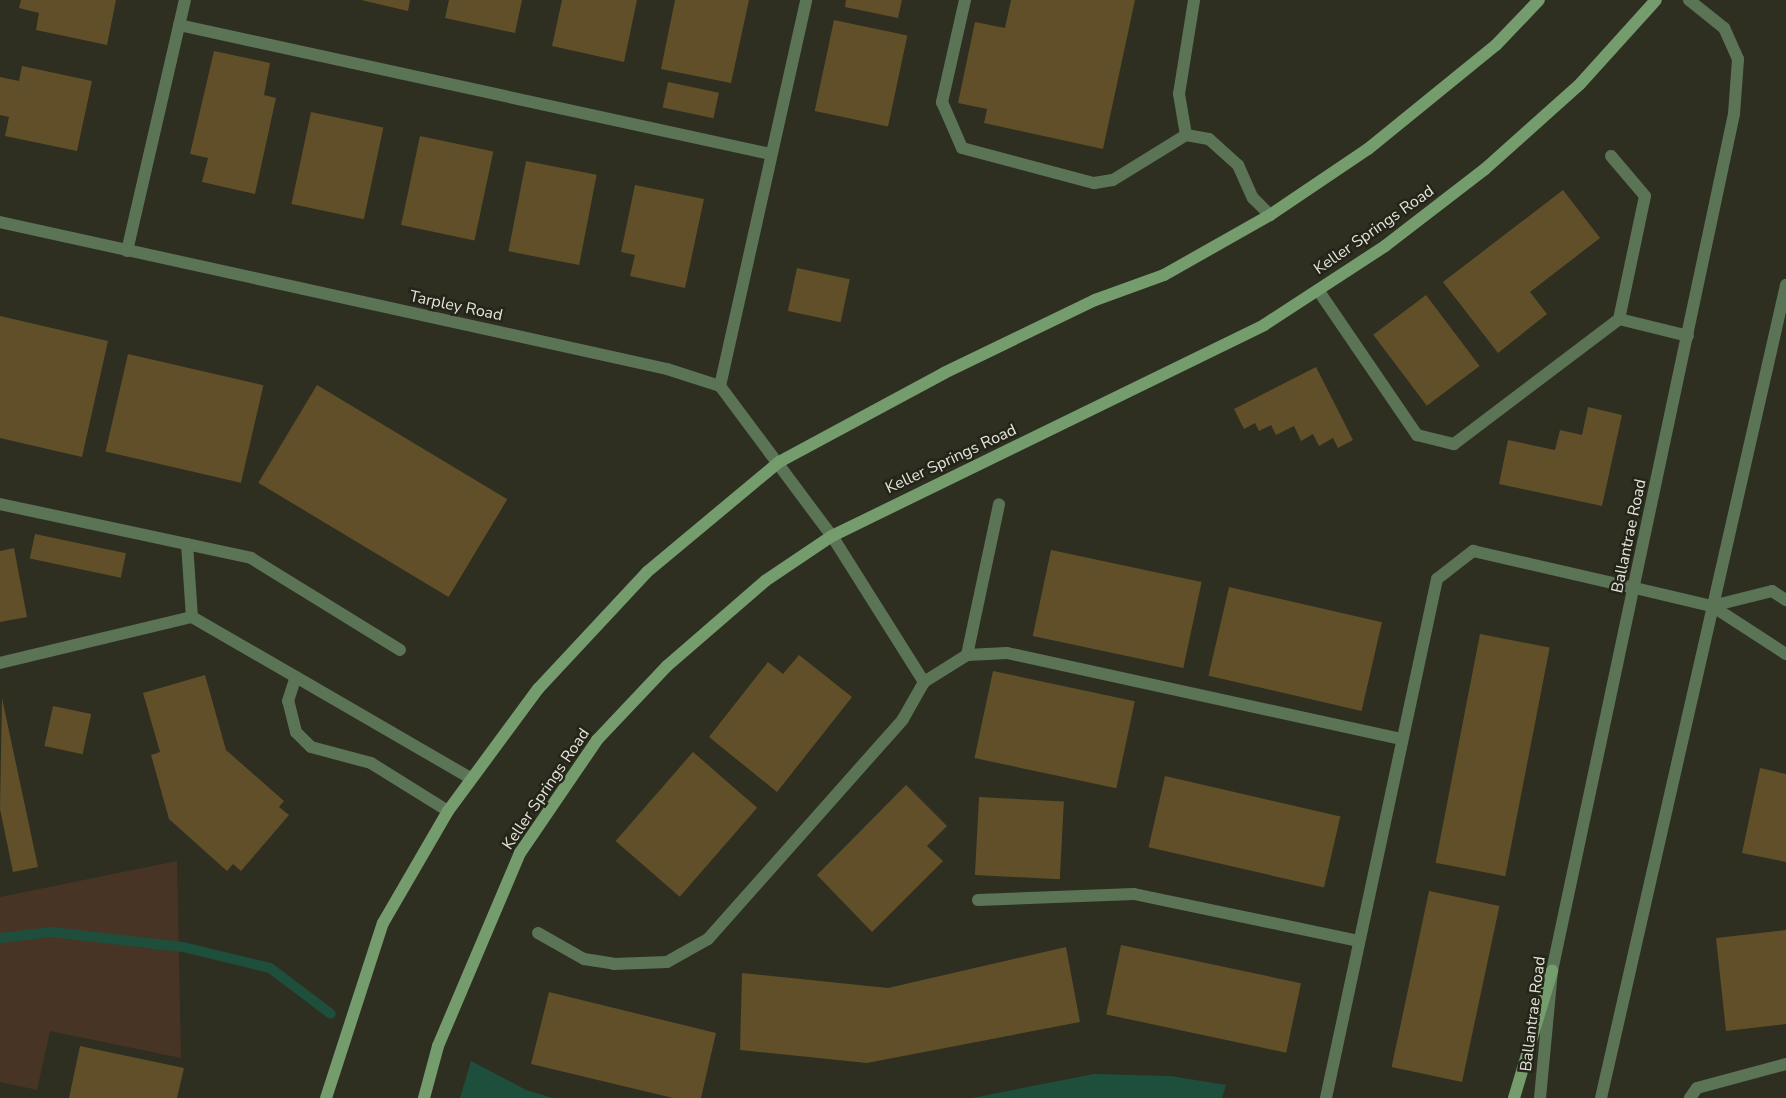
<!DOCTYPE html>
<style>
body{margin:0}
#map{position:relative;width:1786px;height:1098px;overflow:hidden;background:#2e2f21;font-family:"Nunito Sans",sans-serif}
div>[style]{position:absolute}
.green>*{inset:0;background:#483424}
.water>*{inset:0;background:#1e4f3d}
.stream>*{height:10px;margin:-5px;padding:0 5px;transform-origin:5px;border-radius:5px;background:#1e4f3d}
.building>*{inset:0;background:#604f28;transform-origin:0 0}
.lane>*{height:12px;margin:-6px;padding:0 6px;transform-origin:6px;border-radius:6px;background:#5c7456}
.street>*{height:12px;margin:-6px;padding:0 6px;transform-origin:6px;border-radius:6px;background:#5c7456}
.secondary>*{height:12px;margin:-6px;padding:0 6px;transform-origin:6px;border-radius:6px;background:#749c6c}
span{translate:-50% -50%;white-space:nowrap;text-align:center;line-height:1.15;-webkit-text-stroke:5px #242518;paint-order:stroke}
.street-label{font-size:16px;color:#e2e4db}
</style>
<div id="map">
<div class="green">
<div style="clip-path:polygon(177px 861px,181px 1058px,50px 1031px,37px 1090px,0 1082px,0 897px)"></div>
</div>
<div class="water">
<div style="clip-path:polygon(471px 1061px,526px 1090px,553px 1098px,460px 1098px)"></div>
<div style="clip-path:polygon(1094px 1074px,1171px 1076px,1226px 1085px,1222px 1098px,972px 1098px)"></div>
</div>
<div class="stream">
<div style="left:0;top:938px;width:51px;rotate:-6.7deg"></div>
<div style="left:51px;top:932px;width:133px;rotate:6.5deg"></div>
<div style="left:183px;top:947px;width:89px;rotate:13.6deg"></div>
<div style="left:270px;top:968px;width:76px;rotate:37deg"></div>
</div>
<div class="building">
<div style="clip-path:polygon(21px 0,116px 0,107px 45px,36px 30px,39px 13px,19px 8px)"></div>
<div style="clip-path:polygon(361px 0,410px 0,408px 11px)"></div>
<div style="clip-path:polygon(449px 0,522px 0,515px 33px,445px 18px)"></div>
<div style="clip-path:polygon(562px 0,637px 0,624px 62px,552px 46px)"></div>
<div style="clip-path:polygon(675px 0,749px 0,731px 83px,661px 69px)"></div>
<div style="clip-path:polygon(846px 0,902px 0,898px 18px,845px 7px)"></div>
<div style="clip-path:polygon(1011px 0,1135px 0,1103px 149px,984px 123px,987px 109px,958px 103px,975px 22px,1005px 28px)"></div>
<div style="left:834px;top:20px;width:75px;height:93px;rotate:12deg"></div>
<div style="clip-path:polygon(214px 51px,270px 63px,264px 95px,276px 98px,255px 194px,202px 182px,208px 158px,190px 154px)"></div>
<div style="clip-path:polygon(22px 66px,92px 81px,77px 151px,5px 136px,9px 117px,0 115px,0 77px,19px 81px)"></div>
<div style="left:668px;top:82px;width:52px;height:26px;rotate:12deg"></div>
<div style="left:311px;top:112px;width:74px;height:94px;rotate:12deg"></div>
<div style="left:420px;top:136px;width:75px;height:91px;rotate:12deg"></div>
<div style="left:526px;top:161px;width:72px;height:92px;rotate:11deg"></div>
<div style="clip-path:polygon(635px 185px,704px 199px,685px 288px,630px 276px,635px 255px,621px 252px)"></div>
<div style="clip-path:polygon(1563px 190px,1600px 238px,1530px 292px,1547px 314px,1498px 353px,1443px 282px)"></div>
<div style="left:797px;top:268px;width:54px;height:44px;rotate:12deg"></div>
<div style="left:1426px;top:295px;width:89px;height:66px;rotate:53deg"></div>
<div style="clip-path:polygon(0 316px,108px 341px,82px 457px,0 438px)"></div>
<div style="left:128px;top:354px;width:139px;height:100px;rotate:13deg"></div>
<div style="clip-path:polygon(1316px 367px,1353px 440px,1338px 448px,1333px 438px,1319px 446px,1313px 434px,1301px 441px,1294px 426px,1276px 435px,1271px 425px,1259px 431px,1255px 423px,1244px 429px,1234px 409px)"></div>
<div style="left:317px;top:385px;width:222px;height:114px;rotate:31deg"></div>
<div style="clip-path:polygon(1588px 407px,1622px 415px,1602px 506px,1499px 484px,1508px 440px,1555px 450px,1560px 430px,1582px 435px)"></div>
<div style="left:35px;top:534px;width:93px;height:25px;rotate:12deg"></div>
<div style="clip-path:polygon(14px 548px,27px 617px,0 622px,0 551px)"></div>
<div style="left:1051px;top:550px;width:154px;height:88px;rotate:12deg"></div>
<div style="left:1229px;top:587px;width:157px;height:91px;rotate:13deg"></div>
<div style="left:1480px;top:634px;width:71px;height:233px;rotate:11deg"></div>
<div style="clip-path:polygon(799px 655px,852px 697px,777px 792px,709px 737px,768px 662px,783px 674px)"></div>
<div style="left:993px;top:671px;width:145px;height:89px;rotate:12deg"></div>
<div style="clip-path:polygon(205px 675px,226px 750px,284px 801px,279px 807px,289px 815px,241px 871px,233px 864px,227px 871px,169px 819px,151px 755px,160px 752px,143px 693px)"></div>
<div style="clip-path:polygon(2px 698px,38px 867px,13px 872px,0 809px)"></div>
<div style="left:53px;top:706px;width:39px;height:41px;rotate:12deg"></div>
<div style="left:693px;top:752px;width:85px;height:118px;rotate:41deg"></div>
<div style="clip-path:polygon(1760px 768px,1786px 774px,1786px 862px,1742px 853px)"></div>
<div style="left:1165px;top:776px;width:180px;height:73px;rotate:13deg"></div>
<div style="clip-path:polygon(906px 785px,947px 826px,927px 846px,943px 861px,872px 932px,817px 875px)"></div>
<div style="left:979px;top:797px;width:85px;height:78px;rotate:3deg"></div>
<div style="left:1429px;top:891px;width:72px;height:180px;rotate:12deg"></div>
<div style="clip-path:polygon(1786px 930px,1786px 1024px,1726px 1031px,1716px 938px)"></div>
<div style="left:1121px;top:945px;width:184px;height:71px;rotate:12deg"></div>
<div style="clip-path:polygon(1066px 947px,1080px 1022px,867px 1063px,740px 1050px,742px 973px,888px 988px)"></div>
<div style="clip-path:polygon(549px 992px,716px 1033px,701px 1098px,673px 1098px,531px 1064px)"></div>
<div style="clip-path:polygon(80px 1046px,184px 1068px,177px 1098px,69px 1098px)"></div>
</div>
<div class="lane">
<div style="left:965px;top:0;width:105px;rotate:102.7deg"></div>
<div style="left:942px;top:102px;width:50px;rotate:66.5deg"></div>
<div style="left:962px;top:148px;width:137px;rotate:14.9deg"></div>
<div style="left:1094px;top:183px;width:19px;rotate:-9deg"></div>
<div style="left:1113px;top:180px;width:86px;rotate:-31.7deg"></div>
<div style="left:1186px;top:135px;width:23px;rotate:10deg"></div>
<div style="left:1209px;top:139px;width:39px;rotate:42deg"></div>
<div style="left:1238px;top:165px;width:36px;rotate:66deg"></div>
<div style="left:1253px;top:198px;width:24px;rotate:45deg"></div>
<div style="left:179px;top:25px;width:605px;rotate:12.31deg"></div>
<div style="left:1186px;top:135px;width:42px;rotate:-99.7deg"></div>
<div style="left:1179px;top:94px;width:95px;rotate:-80.9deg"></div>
<div style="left:1611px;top:156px;width:52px;rotate:49.6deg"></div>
<div style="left:1645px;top:196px;width:126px;rotate:101.9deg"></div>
<div style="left:127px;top:251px;width:258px;rotate:-77deg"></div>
<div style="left:1318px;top:290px;width:176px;rotate:55.7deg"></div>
<div style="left:1417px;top:435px;width:38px;rotate:14deg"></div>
<div style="left:1454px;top:444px;width:207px;rotate:-37.1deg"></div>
<div style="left:1619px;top:319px;width:71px;rotate:13.8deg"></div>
<div style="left:720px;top:386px;width:395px;rotate:-77.4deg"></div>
<div style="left:0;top:504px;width:257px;rotate:12.1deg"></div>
<div style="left:251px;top:558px;width:175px;rotate:31.7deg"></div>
<div style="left:832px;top:536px;width:173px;rotate:57.8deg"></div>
<div style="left:187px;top:544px;width:73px;rotate:86.1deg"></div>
<div style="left:1712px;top:606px;width:88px;rotate:33deg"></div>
<div style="left:1712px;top:606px;width:62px;rotate:-14deg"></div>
<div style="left:1772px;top:591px;width:17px;rotate:33deg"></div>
<div style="left:967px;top:655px;width:154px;rotate:-78deg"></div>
<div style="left:0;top:663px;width:197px;rotate:-13.5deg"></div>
<div style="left:192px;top:617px;width:120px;rotate:30deg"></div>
<div style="left:448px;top:811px;width:91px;rotate:-148.1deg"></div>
<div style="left:371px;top:763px;width:62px;rotate:-165.1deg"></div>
<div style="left:311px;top:747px;width:21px;rotate:-135deg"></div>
<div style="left:296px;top:732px;width:32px;rotate:-104deg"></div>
<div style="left:288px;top:701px;width:25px;rotate:-72deg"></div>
<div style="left:296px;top:677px;width:201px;rotate:30.1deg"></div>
<div style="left:978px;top:900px;width:156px;rotate:-2.2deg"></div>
<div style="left:1134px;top:894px;width:230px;rotate:11.8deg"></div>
<div style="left:538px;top:933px;width:53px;rotate:29.5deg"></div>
<div style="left:584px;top:959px;width:30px;rotate:9deg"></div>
<div style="left:614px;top:964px;width:53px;rotate:-2.2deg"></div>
<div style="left:667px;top:962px;width:47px;rotate:-29.3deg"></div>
<div style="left:708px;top:939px;width:294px;rotate:-48.4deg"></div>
<div style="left:903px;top:719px;width:43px;rotate:-60.4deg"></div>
<div style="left:924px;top:682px;width:51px;rotate:-32.1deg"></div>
<div style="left:967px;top:655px;width:40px;rotate:-2.9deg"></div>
<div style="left:1007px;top:653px;width:404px;rotate:12.3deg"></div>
<div style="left:1326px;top:1098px;width:531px;rotate:-77.93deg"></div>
<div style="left:1437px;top:579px;width:46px;rotate:-37.9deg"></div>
<div style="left:1473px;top:551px;width:166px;rotate:12.9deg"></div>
<div style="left:1690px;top:1098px;width:12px;rotate:-55deg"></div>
<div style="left:1697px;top:1088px;width:92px;rotate:-15.1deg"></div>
</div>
<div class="street">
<div style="left:0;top:222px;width:683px;rotate:12.43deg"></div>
<div style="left:667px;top:369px;width:56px;rotate:17.8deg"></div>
<div style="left:720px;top:386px;width:187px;rotate:53.3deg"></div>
<div style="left:1635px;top:588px;width:79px;rotate:13.2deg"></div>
<div style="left:1540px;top:1098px;width:128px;rotate:-84.6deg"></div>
<div style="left:1552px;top:971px;width:876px;rotate:-78.01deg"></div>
<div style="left:1734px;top:114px;width:55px;rotate:-85.8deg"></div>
<div style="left:1738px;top:59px;width:34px;rotate:-114deg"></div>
<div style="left:1724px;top:28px;width:45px;rotate:-141.3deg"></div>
<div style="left:1601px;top:1098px;width:834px;rotate:-77.18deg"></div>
</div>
<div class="secondary">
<div style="left:326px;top:1098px;width:184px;rotate:-72deg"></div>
<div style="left:383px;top:923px;width:129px;rotate:-59.9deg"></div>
<div style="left:448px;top:811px;width:152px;rotate:-53.6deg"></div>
<div style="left:538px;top:689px;width:160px;rotate:-47deg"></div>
<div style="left:647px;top:572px;width:172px;rotate:-39.8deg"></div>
<div style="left:779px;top:462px;width:187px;rotate:-28.3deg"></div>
<div style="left:944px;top:373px;width:168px;rotate:-25.8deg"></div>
<div style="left:1095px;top:300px;width:73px;rotate:-19.9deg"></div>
<div style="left:1164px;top:275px;width:122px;rotate:-29.5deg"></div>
<div style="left:1270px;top:215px;width:118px;rotate:-34deg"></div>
<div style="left:1368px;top:149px;width:165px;rotate:-39.1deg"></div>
<div style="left:1496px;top:45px;width:62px;rotate:-46.3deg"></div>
<div style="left:424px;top:1098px;width:54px;rotate:-74.9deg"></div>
<div style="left:438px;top:1046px;width:210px;rotate:-67deg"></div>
<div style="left:520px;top:853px;width:137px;rotate:-55.7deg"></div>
<div style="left:597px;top:740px;width:102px;rotate:-46.6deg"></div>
<div style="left:667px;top:666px;width:130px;rotate:-40.9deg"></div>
<div style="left:765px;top:581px;width:81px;rotate:-33.9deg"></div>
<div style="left:832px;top:536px;width:481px;rotate:-26deg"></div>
<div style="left:1264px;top:325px;width:145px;rotate:-33.1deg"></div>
<div style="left:1385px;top:246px;width:126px;rotate:-37.6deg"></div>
<div style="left:1485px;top:169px;width:127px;rotate:-41.8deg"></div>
<div style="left:1580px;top:84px;width:113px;rotate:-47.9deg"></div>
<div style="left:1514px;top:1098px;width:133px;rotate:-73.3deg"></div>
</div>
<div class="street-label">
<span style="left:1374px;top:230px;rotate:-35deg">Keller Springs Road</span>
<span style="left:456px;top:306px;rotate:12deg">Tarpley Road</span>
<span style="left:951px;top:459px;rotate:-25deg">Keller Springs Road</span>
<span style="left:1629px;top:536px;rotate:-78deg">Ballantrae Road</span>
<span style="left:546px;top:789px;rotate:-56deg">Keller Springs Road</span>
<span style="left:1533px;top:1014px;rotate:-83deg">Ballantrae Road</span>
</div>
</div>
